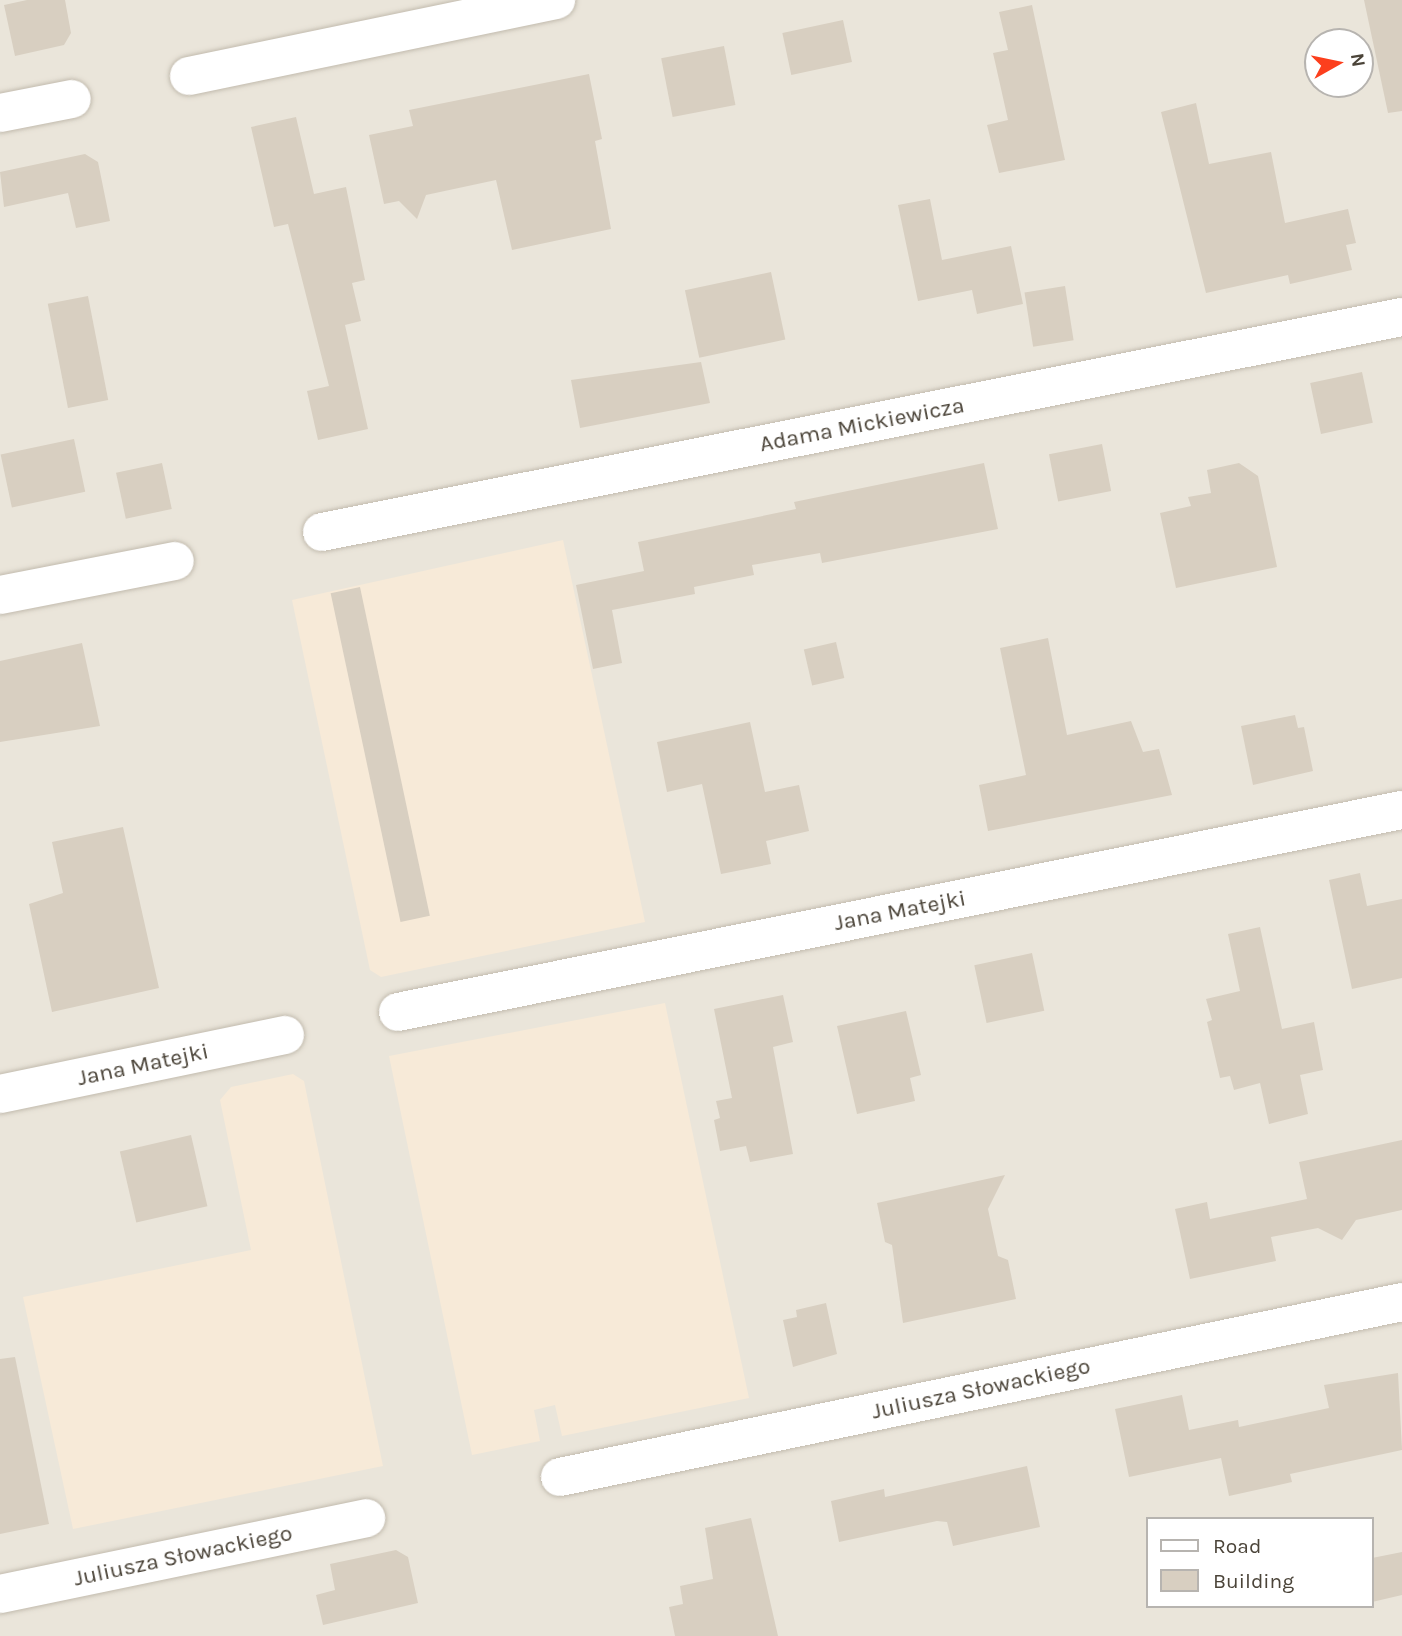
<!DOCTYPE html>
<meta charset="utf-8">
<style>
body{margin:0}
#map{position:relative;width:1402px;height:1636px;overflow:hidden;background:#f6f3ec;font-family:Karla,sans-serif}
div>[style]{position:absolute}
.residential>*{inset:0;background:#eae5da}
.commercial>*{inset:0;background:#f7ead8}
.building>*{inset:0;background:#d8cfc1;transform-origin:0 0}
.roads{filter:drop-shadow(0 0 2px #c2bbae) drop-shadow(0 0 2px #c2bbae)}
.minor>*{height:38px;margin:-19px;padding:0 19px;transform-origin:19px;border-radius:19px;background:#fff}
span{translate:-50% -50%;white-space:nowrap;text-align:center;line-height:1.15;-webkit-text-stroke:7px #fff;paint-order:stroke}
.street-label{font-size:23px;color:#4b4439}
.legend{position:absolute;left:1146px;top:1517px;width:228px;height:91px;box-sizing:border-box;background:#fff;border:2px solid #b7b4b0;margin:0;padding:9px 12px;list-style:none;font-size:21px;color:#4b4439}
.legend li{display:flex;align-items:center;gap:14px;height:35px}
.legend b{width:35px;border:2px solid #b7b4b0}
.north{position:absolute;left:1304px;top:28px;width:70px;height:70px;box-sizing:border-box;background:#fff;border:2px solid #b7b4b0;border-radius:50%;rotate:81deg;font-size:19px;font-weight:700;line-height:28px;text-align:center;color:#4b4439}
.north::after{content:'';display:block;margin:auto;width:24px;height:32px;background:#fc3f1d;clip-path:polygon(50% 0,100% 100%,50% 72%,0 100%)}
</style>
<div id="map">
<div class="residential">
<div style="clip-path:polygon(evenodd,0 0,1402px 0,1402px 1636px,0 1636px,0 0,1318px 42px,1360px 42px,1360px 84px,1318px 84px,1318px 42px,0 0,1148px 1519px,1372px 1519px,1372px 1606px,1148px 1606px,1148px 1519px)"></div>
</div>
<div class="commercial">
<div style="clip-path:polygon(563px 540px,645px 922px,381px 977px,370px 970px,292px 600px)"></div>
<div style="clip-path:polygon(665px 1003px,749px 1398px,562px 1436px,555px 1405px,534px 1410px,540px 1441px,472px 1455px,389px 1056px)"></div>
<div style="clip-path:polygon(293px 1074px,304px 1081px,383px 1466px,73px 1529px,23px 1297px,251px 1250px,220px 1100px,231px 1087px)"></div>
</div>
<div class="building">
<div style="clip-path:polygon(27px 0,65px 0,71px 33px,64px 45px,15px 56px,4px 5px)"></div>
<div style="clip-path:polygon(1364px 0,1402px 0,1402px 111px,1388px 113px)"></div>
<div style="clip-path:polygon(1032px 5px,1065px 160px,999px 173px,987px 125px,1008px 120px,993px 53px,1008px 50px,999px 12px)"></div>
<div style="left:843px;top:20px;width:43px;height:62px;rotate:78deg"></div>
<div style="left:724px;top:46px;width:60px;height:64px;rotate:79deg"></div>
<div style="clip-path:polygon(589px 74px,602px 139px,595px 141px,611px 229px,512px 250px,496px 180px,426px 195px,417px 219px,399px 201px,384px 204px,369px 135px,413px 126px,409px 110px)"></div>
<div style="clip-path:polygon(1196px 103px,1209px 164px,1271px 152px,1285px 223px,1348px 209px,1356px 243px,1346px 245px,1352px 270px,1290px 284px,1288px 275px,1206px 293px,1161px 112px)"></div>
<div style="clip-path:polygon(296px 117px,314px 194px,346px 187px,365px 280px,352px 283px,361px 321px,345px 325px,368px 429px,318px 440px,307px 391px,329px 386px,288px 224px,274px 227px,251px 127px)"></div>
<div style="clip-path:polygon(85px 154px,98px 162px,110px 221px,76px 228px,68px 193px,4px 207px,0 172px)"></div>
<div style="clip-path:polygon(930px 199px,942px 260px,1011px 246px,1023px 304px,977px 314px,972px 290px,918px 301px,898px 205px)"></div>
<div style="left:771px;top:272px;width:69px;height:88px;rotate:78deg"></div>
<div style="left:1065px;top:286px;width:55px;height:41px;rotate:81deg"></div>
<div style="left:88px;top:296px;width:106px;height:41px;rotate:79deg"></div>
<div style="clip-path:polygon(701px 362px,710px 403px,580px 428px,571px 380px)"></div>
<div style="left:1362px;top:372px;width:52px;height:53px;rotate:78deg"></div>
<div style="left:74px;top:439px;width:54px;height:75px;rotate:78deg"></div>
<div style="left:1102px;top:444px;width:48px;height:54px;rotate:79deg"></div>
<div style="left:162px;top:463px;width:47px;height:47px;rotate:78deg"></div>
<div style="clip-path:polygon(984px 463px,998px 529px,822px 563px,820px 553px,752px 565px,754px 575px,694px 587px,695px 594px,612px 610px,622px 663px,593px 669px,576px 585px,644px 571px,638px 542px,796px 509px,794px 502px)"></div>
<div style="clip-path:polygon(1239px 463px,1258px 476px,1277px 567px,1176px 588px,1160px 513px,1191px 506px,1188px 497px,1211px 493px,1207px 470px)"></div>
<div style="left:360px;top:587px;width:336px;height:30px;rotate:78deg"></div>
<div style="clip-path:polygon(1048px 638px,1067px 735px,1131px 721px,1143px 752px,1159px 749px,1172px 795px,988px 831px,979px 785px,1026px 775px,1000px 648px)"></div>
<div style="left:836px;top:642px;width:37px;height:33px;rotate:77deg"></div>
<div style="clip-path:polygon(82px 643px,100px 726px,0 742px,0 661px)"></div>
<div style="clip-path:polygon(1295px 715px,1298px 728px,1304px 727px,1313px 771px,1253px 785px,1241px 726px)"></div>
<div style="clip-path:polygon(750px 722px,765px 792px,799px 785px,809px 831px,766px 841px,771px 864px,721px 874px,702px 784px,667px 792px,657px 742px)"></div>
<div style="clip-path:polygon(123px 827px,159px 988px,52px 1012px,29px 904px,63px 893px,52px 842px)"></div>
<div style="clip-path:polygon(1360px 873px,1367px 906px,1402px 899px,1402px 978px,1352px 989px,1329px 880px)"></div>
<div style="clip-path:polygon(1260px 927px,1282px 1029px,1314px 1022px,1323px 1070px,1300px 1075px,1308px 1114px,1269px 1124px,1260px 1083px,1234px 1090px,1230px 1076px,1220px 1078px,1207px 1022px,1212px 1020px,1206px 999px,1240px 991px,1228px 934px)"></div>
<div style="left:1032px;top:953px;width:59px;height:59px;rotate:78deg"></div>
<div style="clip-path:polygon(783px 995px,793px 1042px,773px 1047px,793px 1154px,750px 1162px,746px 1146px,720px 1151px,714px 1120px,720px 1118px,716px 1101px,732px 1098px,714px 1009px)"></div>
<div style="clip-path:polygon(906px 1011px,921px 1075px,910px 1078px,915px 1101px,857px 1114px,837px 1026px)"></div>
<div style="left:191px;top:1135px;width:73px;height:73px;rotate:77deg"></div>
<div style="clip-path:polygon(1402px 1140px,1402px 1210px,1356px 1220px,1342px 1240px,1318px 1228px,1271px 1237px,1276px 1261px,1190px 1279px,1175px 1209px,1207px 1202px,1210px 1219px,1307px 1199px,1299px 1162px)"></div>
<div style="clip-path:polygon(1005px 1175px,988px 1209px,998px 1256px,1008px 1260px,1016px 1299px,903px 1323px,892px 1245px,885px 1242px,877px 1203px)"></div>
<div style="clip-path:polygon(826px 1303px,837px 1354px,793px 1367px,783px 1320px,797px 1317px,796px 1310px)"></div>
<div style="clip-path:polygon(15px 1357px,49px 1524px,0 1534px,0 1359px)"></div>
<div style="clip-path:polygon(1398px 1373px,1402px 1450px,1290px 1474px,1292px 1482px,1229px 1496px,1221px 1458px,1129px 1477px,1115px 1409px,1182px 1395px,1189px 1430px,1238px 1420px,1239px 1427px,1329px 1408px,1324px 1385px)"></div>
<div style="clip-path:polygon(1027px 1466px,1040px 1527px,953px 1546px,947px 1522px,937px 1521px,839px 1542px,831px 1501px,884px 1489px,885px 1497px)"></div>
<div style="clip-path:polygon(751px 1518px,778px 1636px,675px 1636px,669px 1607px,683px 1604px,680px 1586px,713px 1579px,705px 1528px)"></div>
<div style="clip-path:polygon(396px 1550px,408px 1557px,418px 1603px,323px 1625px,316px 1595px,335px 1590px,330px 1564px)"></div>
<div style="clip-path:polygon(1402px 1552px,1402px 1595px,1372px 1602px,1372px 1558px)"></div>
</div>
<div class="roads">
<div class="minor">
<div style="left:189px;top:76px;width:375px;rotate:-11.7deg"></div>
<div style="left:0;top:113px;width:73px;rotate:-11deg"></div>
<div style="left:322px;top:532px;width:1101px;rotate:-11.26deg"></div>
<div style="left:0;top:595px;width:178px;rotate:-11deg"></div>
<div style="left:398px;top:1012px;width:1024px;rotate:-11.38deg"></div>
<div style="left:0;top:1094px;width:291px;rotate:-11.7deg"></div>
<div style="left:560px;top:1477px;width:860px;rotate:-11.74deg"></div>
<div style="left:0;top:1594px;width:374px;rotate:-11.7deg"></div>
</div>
</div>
<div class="street-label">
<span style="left:862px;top:425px;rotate:-11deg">Adama Mickiewicza</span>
<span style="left:900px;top:911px;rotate:-11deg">Jana Matejki</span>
<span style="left:143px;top:1065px;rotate:-12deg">Jana Matejki</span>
<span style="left:981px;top:1389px;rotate:-12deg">Juliusza Słowackiego</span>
<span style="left:183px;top:1556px;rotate:-12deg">Juliusza Słowackiego</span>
</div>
<ul class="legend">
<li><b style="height:9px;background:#fff"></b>Road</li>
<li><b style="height:19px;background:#d8cfc1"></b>Building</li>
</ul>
<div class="north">N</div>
</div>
